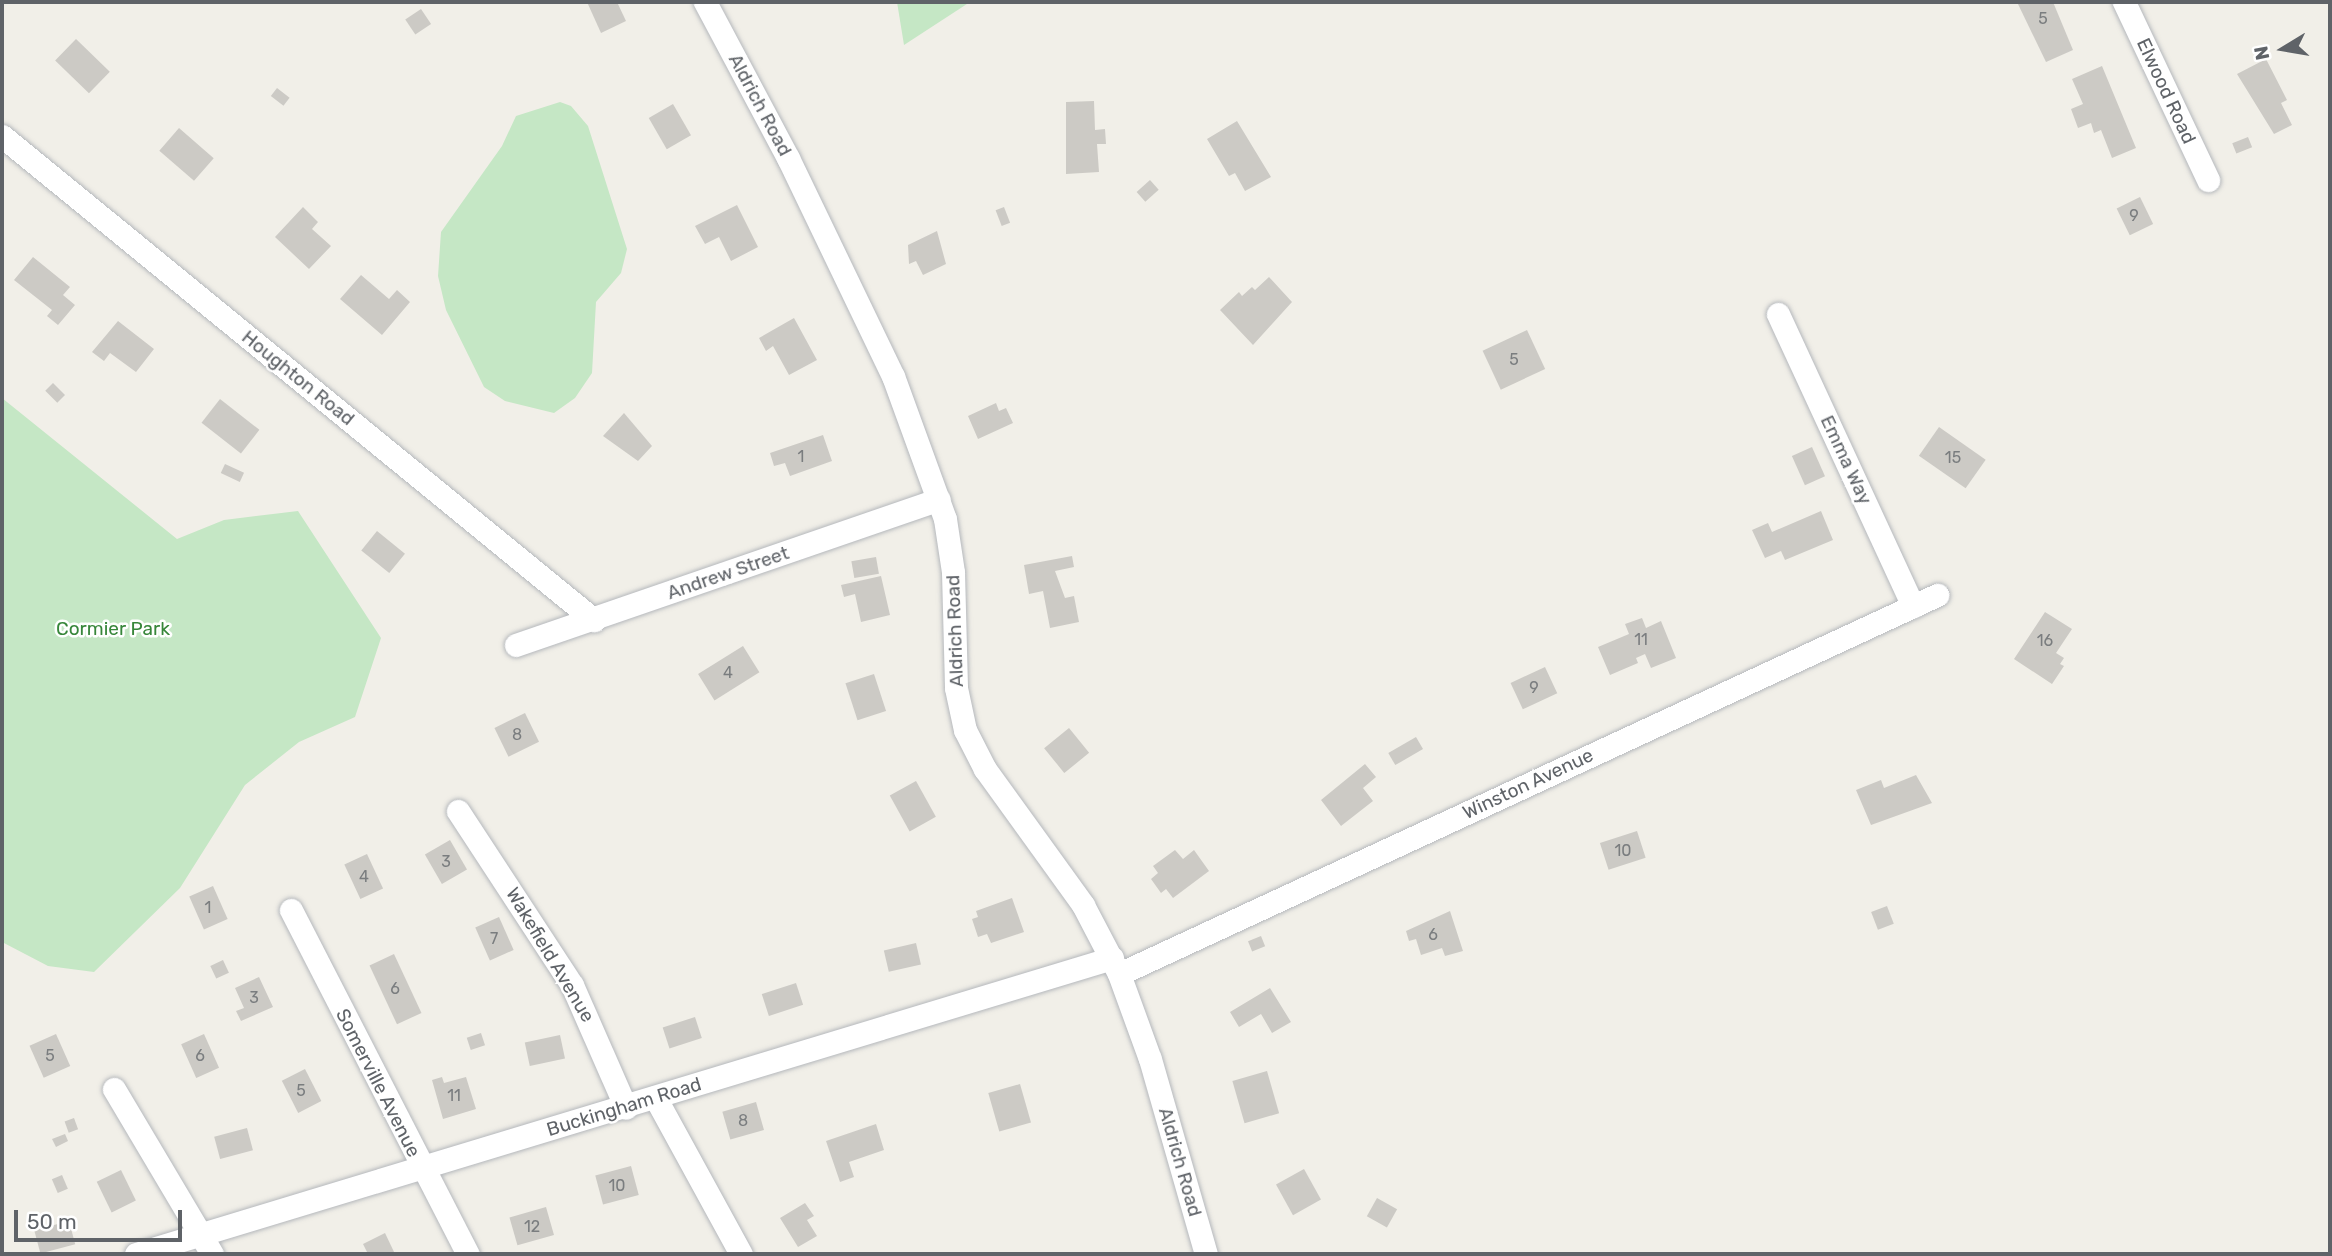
<!DOCTYPE html>
<style>
body{margin:0}
#map{position:relative;width:2332px;height:1256px;overflow:hidden;background:#f1efe8;font-family:Rubik,sans-serif}
div>[style]{position:absolute}
.green>*{inset:0;background:#c5e7c5}
.building>*{inset:0;background:#cccac5;transform-origin:0 0}
.roads{filter:drop-shadow(0 0 2px #b5b8bc) drop-shadow(0 0 2px #b5b8bc)}
.minor>*{height:23px;margin:-11.5px;padding:0 11.5px;transform-origin:11.5px;border-radius:11.5px;background:#fff}
span{translate:-50% -50%;white-space:nowrap;text-align:center;line-height:1.15;-webkit-text-stroke:5px #fff;paint-order:stroke}
.number-label{font-size:16px;color:#7a7d7f}
.number-label span{-webkit-text-stroke-width:0}
.street-label{font-size:19px;color:#5f6368}
.park-label{font-size:19px;color:#37863a}
.frame{position:absolute;inset:0;border:4px solid #5f6368;pointer-events:none}
.north{position:absolute;left:2248px;top:14px;width:70px;height:70px;-webkit-text-stroke:5px #fff;paint-order:stroke;rotate:259deg;font-size:19px;font-weight:700;line-height:28px;text-align:center;color:#5f6368}
.north::after{content:'';display:block;margin:auto;width:24px;height:32px;background:#5f6368;clip-path:polygon(50% 0,100% 100%,50% 72%,0 100%)}
.scale{position:absolute;left:14px;top:1210px;width:168px;height:32px;box-sizing:border-box;border:4px solid #5f6368;border-top:0;padding-left:9px;font-size:21px;line-height:24px;white-space:nowrap;color:#5f6368;-webkit-text-stroke:5px #fff;paint-order:stroke}
</style>
<div id="map">
<div class="green">
<div style="clip-path:polygon(897px 2px,970px 2px,904px 45px)"></div>
<div style="clip-path:polygon(560px 102px,571px 106px,588px 126px,627px 249px,621px 273px,596px 302px,592px 373px,575px 398px,554px 413px,505px 401px,484px 387px,446px 310px,438px 276px,441px 232px,502px 146px,516px 116px)"></div>
<div style="clip-path:polygon(2px 398px,177px 539px,224px 520px,298px 511px,381px 638px,355px 717px,299px 742px,245px 785px,180px 888px,94px 972px,48px 966px,2px 942px)"></div>
</div>
<div class="building">
<div style="clip-path:polygon(587px 2px,617px 2px,626px 21px,601px 33px)"></div>
<div style="clip-path:polygon(2017px 2px,2053px 2px,2073px 50px,2046px 62px)"></div>
<div style="left:421px;top:9px;width:18px;height:19px;rotate:56deg"></div>
<div style="left:76px;top:39px;width:47px;height:30px;rotate:44deg"></div>
<div style="clip-path:polygon(2266px 59px,2287px 100px,2281px 103px,2292px 125px,2274px 134px,2237px 74px)"></div>
<div style="clip-path:polygon(2102px 66px,2136px 148px,2112px 158px,2101px 130px,2094px 133px,2091px 123px,2078px 128px,2071px 109px,2083px 104px,2072px 79px)"></div>
<div style="left:277px;top:88px;width:16px;height:10px;rotate:38deg"></div>
<div style="clip-path:polygon(1094px 101px,1095px 130px,1105px 129px,1106px 144px,1097px 144px,1099px 172px,1066px 174px,1066px 102px)"></div>
<div style="left:673px;top:104px;width:36px;height:28px;rotate:60deg"></div>
<div style="clip-path:polygon(1237px 121px,1271px 177px,1245px 191px,1235px 173px,1229px 176px,1207px 139px)"></div>
<div style="left:179px;top:128px;width:46px;height:30px;rotate:41deg"></div>
<div style="left:2248px;top:137px;width:11px;height:17px;rotate:68deg"></div>
<div style="left:1150px;top:180px;width:13px;height:18px;rotate:48deg"></div>
<div style="left:2140px;top:197px;width:30px;height:26px;rotate:64deg"></div>
<div style="clip-path:polygon(737px 205px,758px 247px,731px 261px,719px 237px,705px 244px,695px 226px)"></div>
<div style="clip-path:polygon(303px 207px,318px 222px,312px 229px,331px 246px,309px 269px,275px 237px)"></div>
<div style="left:1004px;top:207px;width:17px;height:9px;rotate:69deg"></div>
<div style="clip-path:polygon(937px 231px,946px 264px,923px 275px,916px 261px,909px 264px,908px 245px)"></div>
<div style="clip-path:polygon(33px 257px,70px 287px,63px 295px,75px 305px,58px 325px,47px 316px,52px 310px,14px 280px)"></div>
<div style="clip-path:polygon(361px 275px,389px 299px,397px 290px,410px 302px,382px 335px,340px 299px)"></div>
<div style="clip-path:polygon(1269px 277px,1292px 302px,1253px 345px,1220px 310px,1239px 292px,1242px 296px,1252px 287px,1255px 290px)"></div>
<div style="clip-path:polygon(794px 318px,817px 360px,789px 375px,773px 346px,766px 351px,759px 338px)"></div>
<div style="clip-path:polygon(118px 321px,154px 349px,136px 372px,110px 353px,104px 361px,92px 352px)"></div>
<div style="left:1527px;top:330px;width:43px;height:49px;rotate:65deg"></div>
<div style="left:53px;top:383px;width:17px;height:11px;rotate:45deg"></div>
<div style="left:220px;top:399px;width:50px;height:30px;rotate:38deg"></div>
<div style="clip-path:polygon(996px 403px,999px 411px,1006px 408px,1013px 423px,978px 439px,968px 416px)"></div>
<div style="clip-path:polygon(624px 413px,652px 446px,638px 461px,603px 436px)"></div>
<div style="left:1939px;top:427px;width:57px;height:35px;rotate:35deg"></div>
<div style="clip-path:polygon(823px 435px,832px 461px,790px 476px,785px 463px,774px 466px,770px 453px)"></div>
<div style="left:1812px;top:447px;width:32px;height:22px;rotate:66deg"></div>
<div style="left:225px;top:464px;width:21px;height:10px;rotate:25deg"></div>
<div style="clip-path:polygon(1821px 511px,1833px 540px,1785px 560px,1781px 551px,1765px 558px,1752px 530px,1768px 523px,1772px 532px)"></div>
<div style="left:377px;top:531px;width:36px;height:25px;rotate:39deg"></div>
<div style="clip-path:polygon(1072px 556px,1074px 567px,1055px 571px,1065px 598px,1074px 596px,1079px 622px,1050px 628px,1043px 591px,1029px 594px,1024px 565px)"></div>
<div style="left:876px;top:557px;width:17px;height:25px;rotate:80deg"></div>
<div style="clip-path:polygon(881px 576px,890px 615px,861px 622px,855px 594px,844px 597px,841px 585px)"></div>
<div style="clip-path:polygon(2045px 612px,2072px 629px,2056px 653px,2064px 658px,2060px 664px,2064px 666px,2052px 684px,2014px 659px)"></div>
<div style="clip-path:polygon(1642px 618px,1646px 628px,1661px 621px,1676px 658px,1651px 668px,1645px 654px,1636px 658px,1638px 663px,1610px 675px,1598px 647px,1629px 634px,1625px 624px)"></div>
<div style="left:743px;top:646px;width:31px;height:53px;rotate:58deg"></div>
<div style="left:1545px;top:667px;width:29px;height:38px;rotate:65deg"></div>
<div style="left:874px;top:674px;width:39px;height:30px;rotate:72deg"></div>
<div style="left:525px;top:713px;width:32px;height:34px;rotate:64deg"></div>
<div style="left:1069px;top:728px;width:32px;height:32px;rotate:51deg"></div>
<div style="left:1416px;top:737px;width:14px;height:32px;rotate:60deg"></div>
<div style="clip-path:polygon(1365px 764px,1376px 777px,1363px 788px,1373px 801px,1341px 826px,1321px 800px)"></div>
<div style="clip-path:polygon(1916px 775px,1932px 803px,1871px 825px,1856px 790px,1881px 780px,1884px 788px)"></div>
<div style="left:916px;top:781px;width:41px;height:30px;rotate:61deg"></div>
<div style="left:1637px;top:831px;width:28px;height:39px;rotate:72deg"></div>
<div style="left:450px;top:840px;width:34px;height:29px;rotate:60deg"></div>
<div style="clip-path:polygon(1175px 850px,1183px 859px,1194px 850px,1209px 871px,1173px 898px,1166px 889px,1161px 893px,1151px 879px,1158px 873px,1153px 866px)"></div>
<div style="left:367px;top:854px;width:38px;height:25px;rotate:65deg"></div>
<div style="left:213px;top:886px;width:36px;height:26px;rotate:66deg"></div>
<div style="clip-path:polygon(1012px 898px,1024px 932px,991px 943px,987px 934px,978px 937px,972px 919px,978px 917px,976px 911px)"></div>
<div style="left:1887px;top:906px;width:19px;height:17px;rotate:69deg"></div>
<div style="clip-path:polygon(1450px 911px,1463px 951px,1445px 956px,1442px 948px,1421px 955px,1416px 939px,1409px 941px,1406px 931px)"></div>
<div style="left:499px;top:917px;width:36px;height:26px;rotate:66deg"></div>
<div style="left:1261px;top:936px;width:11px;height:14px;rotate:68deg"></div>
<div style="left:916px;top:943px;width:22px;height:33px;rotate:77deg"></div>
<div style="left:394px;top:954px;width:65px;height:27px;rotate:65deg"></div>
<div style="left:223px;top:960px;width:14px;height:14px;rotate:65deg"></div>
<div style="clip-path:polygon(259px 977px,273px 1007px,241px 1021px,236px 1011px,244px 1008px,235px 988px)"></div>
<div style="left:796px;top:983px;width:23px;height:36px;rotate:72deg"></div>
<div style="clip-path:polygon(1270px 988px,1291px 1022px,1272px 1033px,1261px 1014px,1239px 1027px,1230px 1012px)"></div>
<div style="left:695px;top:1017px;width:22px;height:34px;rotate:72deg"></div>
<div style="left:481px;top:1033px;width:13px;height:15px;rotate:72deg"></div>
<div style="left:56px;top:1034px;width:35px;height:29px;rotate:66deg"></div>
<div style="left:204px;top:1034px;width:37px;height:25px;rotate:66deg"></div>
<div style="left:560px;top:1035px;width:24px;height:36px;rotate:78deg"></div>
<div style="left:305px;top:1069px;width:36px;height:26px;rotate:63deg"></div>
<div style="left:1267px;top:1071px;width:44px;height:36px;rotate:74deg"></div>
<div style="clip-path:polygon(442px 1077px,444px 1083px,466px 1077px,476px 1109px,443px 1119px,432px 1080px)"></div>
<div style="left:1020px;top:1084px;width:40px;height:33px;rotate:74deg"></div>
<div style="left:756px;top:1102px;width:29px;height:35px;rotate:74deg"></div>
<div style="left:74px;top:1118px;width:12px;height:10px;rotate:70deg"></div>
<div style="clip-path:polygon(876px 1124px,884px 1150px,849px 1162px,854px 1177px,840px 1182px,826px 1141px)"></div>
<div style="left:247px;top:1128px;width:23px;height:34px;rotate:75deg"></div>
<div style="clip-path:polygon(65px 1134px,68px 1141px,56px 1147px,52px 1139px)"></div>
<div style="left:631px;top:1166px;width:30px;height:37px;rotate:75deg"></div>
<div style="left:1304px;top:1169px;width:35px;height:32px;rotate:61deg"></div>
<div style="left:121px;top:1170px;width:34px;height:27px;rotate:64deg"></div>
<div style="left:62px;top:1175px;width:15px;height:11px;rotate:67deg"></div>
<div style="left:1377px;top:1198px;width:23px;height:21px;rotate:29deg"></div>
<div style="clip-path:polygon(805px 1203px,814px 1216px,807px 1220px,817px 1236px,798px 1247px,780px 1218px)"></div>
<div style="left:546px;top:1207px;width:29px;height:38px;rotate:74deg"></div>
<div style="left:69px;top:1221px;width:24px;height:36px;rotate:75deg"></div>
<div style="clip-path:polygon(385px 1233px,395px 1254px,368px 1254px,363px 1244px)"></div>
</div>
<div class="roads">
<div class="minor">
<div style="left:705px;top:2px;width:177px;rotate:62deg"></div>
<div style="left:788px;top:158px;width:242px;rotate:64.3deg"></div>
<div style="left:893px;top:376px;width:152px;rotate:70deg"></div>
<div style="left:945px;top:519px;width:54px;rotate:81.4deg"></div>
<div style="left:953px;top:572px;width:116px;rotate:88.5deg"></div>
<div style="left:956px;top:688px;width:43px;rotate:77.9deg"></div>
<div style="left:965px;top:730px;width:44px;rotate:62.9deg"></div>
<div style="left:985px;top:769px;width:168px;rotate:54.2deg"></div>
<div style="left:1083px;top:905px;width:78px;rotate:62.4deg"></div>
<div style="left:1119px;top:974px;width:90px;rotate:70deg"></div>
<div style="left:1150px;top:1059px;width:203px;rotate:74deg"></div>
<div style="left:2124px;top:2px;width:197px;rotate:64.7deg"></div>
<div style="left:2px;top:136px;width:765px;rotate:39.27deg"></div>
<div style="left:1778px;top:314px;width:322px;rotate:65.2deg"></div>
<div style="left:516px;top:645px;width:447px;rotate:-19deg"></div>
<div style="left:458px;top:811px;width:208px;rotate:56.8deg"></div>
<div style="left:572px;top:985px;width:134px;rotate:66.3deg"></div>
<div style="left:291px;top:910px;width:387px;rotate:62.8deg"></div>
<div style="left:1119px;top:974px;width:902px;rotate:-24.86deg"></div>
<div style="left:114px;top:1089px;width:192px;rotate:59.3deg"></div>
<div style="left:655px;top:1097px;width:179px;rotate:61.3deg"></div>
<div style="left:136px;top:1254px;width:1020px;rotate:-16.87deg"></div>
</div>
</div>
<div class="number-label">
<span style="left:2043px;top:19px">5</span>
<span style="left:2134px;top:216px">9</span>
<span style="left:1514px;top:360px">5</span>
<span style="left:801px;top:457px">1</span>
<span style="left:1953px;top:458px">15</span>
<span style="left:1641px;top:640px">11</span>
<span style="left:2045px;top:641px">16</span>
<span style="left:728px;top:673px">4</span>
<span style="left:1534px;top:688px">9</span>
<span style="left:517px;top:735px">8</span>
<span style="left:1623px;top:851px">10</span>
<span style="left:446px;top:862px">3</span>
<span style="left:364px;top:877px">4</span>
<span style="left:208px;top:908px">1</span>
<span style="left:1433px;top:935px">6</span>
<span style="left:494px;top:939px">7</span>
<span style="left:395px;top:989px">6</span>
<span style="left:254px;top:998px">3</span>
<span style="left:50px;top:1056px">5</span>
<span style="left:200px;top:1056px">6</span>
<span style="left:301px;top:1091px">5</span>
<span style="left:454px;top:1096px">11</span>
<span style="left:743px;top:1121px">8</span>
<span style="left:617px;top:1186px">10</span>
<span style="left:532px;top:1227px">12</span>
</div>
<div class="street-label">
<span style="left:2166px;top:91px;rotate:65deg">Elwood Road</span>
<span style="left:760px;top:105px;rotate:62deg">Aldrich Road</span>
<span style="left:298px;top:378px;rotate:39deg">Houghton Road</span>
<span style="left:1846px;top:460px;rotate:65deg">Emma Way</span>
<span style="left:728px;top:573px;rotate:-19deg">Andrew Street</span>
<span style="left:955px;top:631px;rotate:-92deg">Aldrich Road</span>
<span style="left:1528px;top:784px;rotate:-25deg">Winston Avenue</span>
<span style="left:550px;top:955px;rotate:59deg">Wakefield Avenue</span>
<span style="left:378px;top:1083px;rotate:63deg">Somerville Avenue</span>
<span style="left:624px;top:1107px;rotate:-17deg">Buckingham Road</span>
<span style="left:1180px;top:1162px;rotate:74deg">Aldrich Road</span>
</div>
<div class="park-label">
<span style="left:113px;top:629px">Cormier Park</span>
</div>
<div class="frame"></div>
<div class="north">N</div>
<div class="scale">50 m</div>
</div>
